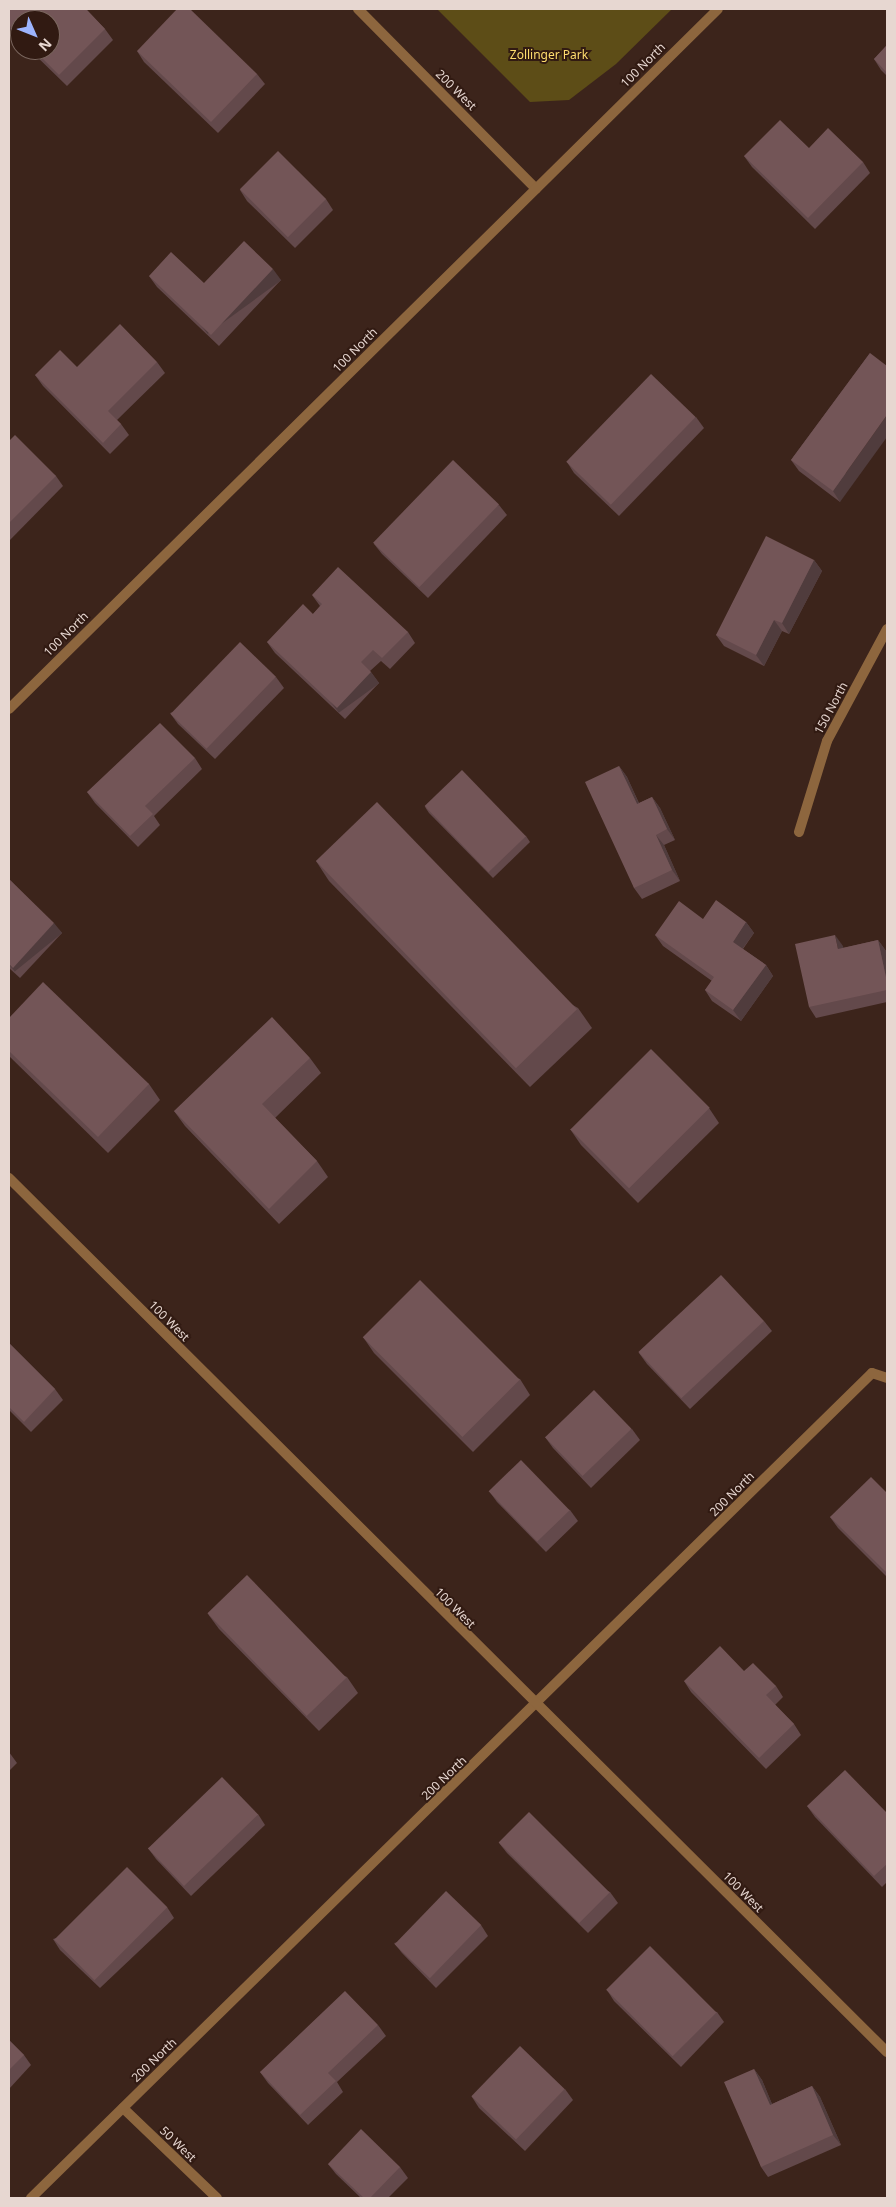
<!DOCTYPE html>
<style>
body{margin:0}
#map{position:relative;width:896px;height:2207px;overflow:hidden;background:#3c241b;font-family:"Noto Sans",sans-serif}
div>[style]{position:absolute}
.green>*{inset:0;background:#5d4d17}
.minor>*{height:10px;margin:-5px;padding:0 5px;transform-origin:5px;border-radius:5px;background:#8d663e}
.tertiary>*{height:10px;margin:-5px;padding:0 5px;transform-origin:5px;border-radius:5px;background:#8d663e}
.wall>*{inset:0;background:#63494b}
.shaded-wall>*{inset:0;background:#503c3d;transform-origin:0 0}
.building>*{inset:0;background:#735557;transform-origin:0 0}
span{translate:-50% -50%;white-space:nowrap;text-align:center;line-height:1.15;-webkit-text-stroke:4px #311a12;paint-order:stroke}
.park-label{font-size:12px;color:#ffdd6e}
.street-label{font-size:12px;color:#e7d7d1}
.frame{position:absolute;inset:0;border:10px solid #e7d7d1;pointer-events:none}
.north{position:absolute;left:10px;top:10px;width:50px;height:50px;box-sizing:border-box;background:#311a12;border:1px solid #7a665e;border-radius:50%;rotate:134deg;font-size:14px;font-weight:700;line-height:20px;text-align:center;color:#e7d7d1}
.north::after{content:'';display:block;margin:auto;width:18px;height:22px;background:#9db4fd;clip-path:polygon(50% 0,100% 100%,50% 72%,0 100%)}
</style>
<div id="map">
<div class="green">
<div style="clip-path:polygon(437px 9px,672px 9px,616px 64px,569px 100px,530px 102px)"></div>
</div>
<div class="minor">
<div style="left:799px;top:832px;width:95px;rotate:-72.9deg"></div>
<div style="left:827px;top:741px;width:127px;rotate:-61.8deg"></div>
<div style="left:123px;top:2108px;width:130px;rotate:43.8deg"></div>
<div style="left:31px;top:2198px;width:1178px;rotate:-44.45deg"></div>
<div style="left:872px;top:1373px;width:16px;rotate:18deg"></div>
</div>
<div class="tertiary">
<div style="left:358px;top:9px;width:253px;rotate:45.3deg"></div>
<div style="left:9px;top:709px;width:996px;rotate:-44.63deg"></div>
<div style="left:9px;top:1178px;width:1239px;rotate:44.87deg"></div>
</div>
<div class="wall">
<div style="clip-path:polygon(9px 9px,89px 9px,87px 10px,105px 29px,113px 40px,67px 86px,30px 50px,50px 50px,20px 20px,20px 39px,9px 28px)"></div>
<div style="clip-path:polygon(887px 45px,887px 76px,881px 70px,874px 59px)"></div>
<div style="clip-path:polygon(137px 51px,257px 74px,265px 84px,218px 133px,144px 62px)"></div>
<div style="clip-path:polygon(809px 148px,863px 162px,870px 173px,815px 229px,752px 167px,744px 156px)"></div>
<div style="clip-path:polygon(240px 190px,326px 199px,333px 210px,295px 248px,247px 201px)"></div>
<div style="clip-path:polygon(149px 276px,204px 283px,281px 280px,219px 346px,157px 287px)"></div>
<div style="clip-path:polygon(870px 353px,840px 502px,799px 471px,791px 460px)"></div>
<div style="clip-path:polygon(157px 362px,165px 373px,117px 420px,121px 424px,129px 435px,110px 454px,43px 386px,35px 375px,77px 367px)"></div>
<div style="clip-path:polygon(696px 417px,704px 428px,619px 516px,574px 473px,567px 462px)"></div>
<div style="clip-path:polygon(9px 441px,56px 476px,63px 486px,9px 541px)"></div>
<div style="clip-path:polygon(499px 505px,507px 515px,428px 598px,382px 554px,374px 544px)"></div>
<div style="clip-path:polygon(814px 560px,822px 571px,789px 634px,782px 631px,764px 666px,724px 646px,716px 635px)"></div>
<div style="clip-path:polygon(312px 595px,408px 632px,415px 643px,390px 669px,381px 661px,370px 671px,379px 683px,345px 719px,275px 653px,267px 642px,313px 614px,320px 606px)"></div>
<div style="clip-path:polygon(276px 677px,284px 688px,215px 759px,178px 724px,170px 713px)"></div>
<div style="clip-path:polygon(195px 758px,202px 769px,154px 816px,160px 825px,138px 847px,95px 803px,87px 792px)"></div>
<div style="clip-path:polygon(619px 766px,627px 777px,639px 803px,652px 797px,660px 808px,675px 840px,664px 845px,680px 881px,642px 899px,634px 888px)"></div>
<div style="clip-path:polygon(425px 807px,526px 836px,530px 842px,493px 878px,429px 813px)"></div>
<div style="clip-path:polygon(316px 861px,578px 1008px,592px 1028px,530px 1087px,329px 881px)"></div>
<div style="clip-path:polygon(9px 879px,62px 933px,20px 978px,9px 968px)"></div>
<div style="clip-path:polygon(703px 919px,746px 922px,754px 933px,743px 949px,766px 965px,773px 976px,741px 1021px,712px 1001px,705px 990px,712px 981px,663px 946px,655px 935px)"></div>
<div style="clip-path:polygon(878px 940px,886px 951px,887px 957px,887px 1002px,816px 1018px,809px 1007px,843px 946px,843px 948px)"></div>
<div style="clip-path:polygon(9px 1018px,149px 1084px,160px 1100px,108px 1153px,9px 1056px)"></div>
<div style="clip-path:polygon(310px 1058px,321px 1073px,275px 1118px,317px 1161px,328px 1177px,279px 1224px,185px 1126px,174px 1111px)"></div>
<div style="clip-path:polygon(709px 1108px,719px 1123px,638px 1203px,581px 1145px,570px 1129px)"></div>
<div style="clip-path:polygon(764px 1321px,772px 1331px,690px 1409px,647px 1364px,639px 1353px)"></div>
<div style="clip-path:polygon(363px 1337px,520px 1379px,530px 1395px,473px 1452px,374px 1353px)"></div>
<div style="clip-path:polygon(9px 1343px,55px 1389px,63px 1400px,31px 1432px,9px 1410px)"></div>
<div style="clip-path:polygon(632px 1429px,640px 1440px,591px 1488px,553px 1448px,545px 1437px)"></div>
<div style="clip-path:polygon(489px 1491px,570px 1510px,578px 1521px,546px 1552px,497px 1502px)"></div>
<div style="clip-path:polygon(887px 1493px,887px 1577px,838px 1528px,830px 1517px)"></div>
<div style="clip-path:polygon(208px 1614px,347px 1677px,358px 1693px,319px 1731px,219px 1629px)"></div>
<div style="clip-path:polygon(744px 1671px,776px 1686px,783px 1697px,775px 1705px,794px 1724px,801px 1735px,766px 1769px,691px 1692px,684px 1681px)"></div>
<div style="clip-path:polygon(9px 1752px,17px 1763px,9px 1771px)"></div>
<div style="clip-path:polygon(807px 1806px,887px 1813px,887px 1882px,882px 1887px,815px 1817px)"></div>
<div style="clip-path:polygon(258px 1814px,265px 1825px,191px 1896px,156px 1859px,148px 1848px)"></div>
<div style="clip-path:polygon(499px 1843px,610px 1892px,618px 1903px,588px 1933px,507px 1853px)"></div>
<div style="clip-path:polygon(167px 1907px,174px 1918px,100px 1988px,60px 1950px,53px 1939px)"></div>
<div style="clip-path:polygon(481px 1925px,488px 1936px,436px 1988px,402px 1953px,394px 1943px)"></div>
<div style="clip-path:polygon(607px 1990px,717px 2012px,724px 2022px,681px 2067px,614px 2001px)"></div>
<div style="clip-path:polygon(378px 2025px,386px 2036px,337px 2082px,343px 2092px,308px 2125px,268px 2083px,260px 2072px)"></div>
<div style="clip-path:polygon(9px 2040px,24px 2055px,31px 2065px,9px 2089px)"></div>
<div style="clip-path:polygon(754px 2069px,762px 2080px,772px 2104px,812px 2086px,820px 2097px,841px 2145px,768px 2177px,761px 2167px)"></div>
<div style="clip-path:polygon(565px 2089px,573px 2100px,525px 2151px,479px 2108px,472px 2097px)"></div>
<div style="clip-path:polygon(328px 2164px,400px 2167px,408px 2178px,388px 2198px,361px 2198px,336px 2174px)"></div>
</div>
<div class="shaded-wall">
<div style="left:273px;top:269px;width:14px;height:91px;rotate:54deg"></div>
<div style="clip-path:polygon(887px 415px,887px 437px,840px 502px,833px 491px)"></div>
<div style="clip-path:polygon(814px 560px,822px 571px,789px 634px,782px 623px)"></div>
<div style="clip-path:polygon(774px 620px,782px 631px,764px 666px,756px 655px)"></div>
<div style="left:371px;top:672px;width:14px;height:50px;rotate:54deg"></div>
<div style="clip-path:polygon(619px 766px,627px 777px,644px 815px,637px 804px)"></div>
<div style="clip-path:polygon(652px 797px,660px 808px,675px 840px,667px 829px)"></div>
<div style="clip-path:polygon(656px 835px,664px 845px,680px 881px,672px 870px)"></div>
<div style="clip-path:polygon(746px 922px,754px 933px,740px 952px,733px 942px)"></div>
<div style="left:54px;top:923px;width:13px;height:61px;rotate:51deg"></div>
<div style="clip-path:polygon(835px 935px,843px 946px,846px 960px,838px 949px)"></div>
<div style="clip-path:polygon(878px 940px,886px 951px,887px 957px,887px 982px)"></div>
<div style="clip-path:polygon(766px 965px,773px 976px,741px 1021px,733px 1010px)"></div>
<div style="clip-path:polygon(754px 2069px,762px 2080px,777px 2116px,770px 2105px)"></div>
<div style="clip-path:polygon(812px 2086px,820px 2097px,841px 2145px,833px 2135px)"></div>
</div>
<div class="building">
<div style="clip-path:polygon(9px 9px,86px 9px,105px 29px,59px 75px,34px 50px,50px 50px,50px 20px,20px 20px,20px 36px,9px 25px)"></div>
<div style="clip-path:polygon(177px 9px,190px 9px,257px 74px,211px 122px,137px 51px)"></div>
<div style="clip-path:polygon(887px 45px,887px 73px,874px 59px)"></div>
<div style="clip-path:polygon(780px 120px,809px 148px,828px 128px,863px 162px,808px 218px,744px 156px)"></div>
<div style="left:278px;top:151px;width:68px;height:54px;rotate:45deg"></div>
<div style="clip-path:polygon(244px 241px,273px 269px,211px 335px,149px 276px,171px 252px,204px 283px)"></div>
<div style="clip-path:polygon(120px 324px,157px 362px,108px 411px,121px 424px,103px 443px,35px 375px,60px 350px,77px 367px)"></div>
<div style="clip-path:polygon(870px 353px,887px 366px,887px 415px,833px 491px,791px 460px)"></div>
<div style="left:651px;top:374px;width:62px;height:122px;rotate:44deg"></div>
<div style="clip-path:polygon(15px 435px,56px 476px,9px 523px,9px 441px)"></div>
<div style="left:453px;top:460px;width:64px;height:115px;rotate:44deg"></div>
<div style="clip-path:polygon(766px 536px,814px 560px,782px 623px,774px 620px,756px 655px,716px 635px)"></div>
<div style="clip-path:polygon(338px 567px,408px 632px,382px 658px,373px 650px,361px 662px,371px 672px,337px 708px,267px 642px,303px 604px,313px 614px,322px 604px,312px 595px)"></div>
<div style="left:240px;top:642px;width:50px;height:100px;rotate:44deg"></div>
<div style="clip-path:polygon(160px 723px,195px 758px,145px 806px,153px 814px,130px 836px,87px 792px)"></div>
<div style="clip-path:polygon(619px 766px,637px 804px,652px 797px,667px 829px,656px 835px,672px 870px,634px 888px,585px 782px)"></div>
<div style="left:462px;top:770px;width:92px;height:52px;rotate:46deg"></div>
<div style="left:377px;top:802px;width:288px;height:85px;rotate:46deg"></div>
<div style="clip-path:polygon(9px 879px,54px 923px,13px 968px,9px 964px)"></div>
<div style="clip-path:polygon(716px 900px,746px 922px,733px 942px,766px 965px,733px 1010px,705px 990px,714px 977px,655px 935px,679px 901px,703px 919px)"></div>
<div style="clip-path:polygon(835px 935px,838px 949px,878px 940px,887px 982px,887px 990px,809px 1007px,795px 944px)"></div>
<div style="clip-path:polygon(43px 982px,149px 1084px,98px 1137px,9px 1051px,9px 1018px)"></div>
<div style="clip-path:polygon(272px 1017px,310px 1058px,262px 1104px,317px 1161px,269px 1209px,174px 1111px)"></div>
<div style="left:651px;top:1049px;width:83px;height:114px;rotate:45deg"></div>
<div style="left:721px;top:1275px;width:63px;height:113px;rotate:47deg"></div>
<div style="left:420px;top:1280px;width:141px;height:81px;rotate:45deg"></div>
<div style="clip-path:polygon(9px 1343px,55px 1389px,24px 1422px,9px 1407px)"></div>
<div style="left:594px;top:1390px;width:54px;height:68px;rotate:46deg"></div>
<div style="left:521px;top:1460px;width:70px;height:45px;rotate:46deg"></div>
<div style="clip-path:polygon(871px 1477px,887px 1493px,887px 1573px,830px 1517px)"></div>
<div style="left:247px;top:1575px;width:143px;height:55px;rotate:46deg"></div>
<div style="clip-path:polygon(720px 1646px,744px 1671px,753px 1663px,776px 1686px,766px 1695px,794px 1724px,759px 1758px,684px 1681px)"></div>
<div style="clip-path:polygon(845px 1770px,887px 1813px,887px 1864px,874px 1876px,807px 1806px)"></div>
<div style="left:222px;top:1777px;width:52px;height:103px;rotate:46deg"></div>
<div style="left:529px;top:1812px;width:114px;height:43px;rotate:45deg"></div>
<div style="left:127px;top:1867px;width:57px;height:103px;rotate:45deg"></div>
<div style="left:446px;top:1891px;width:49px;height:74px;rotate:44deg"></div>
<div style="left:650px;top:1946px;width:94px;height:62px;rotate:45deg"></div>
<div style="clip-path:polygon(345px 1991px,378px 2025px,328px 2073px,336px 2081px,300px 2115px,260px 2072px)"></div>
<div style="clip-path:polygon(9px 2040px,24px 2055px,9px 2070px)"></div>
<div style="left:520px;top:2046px;width:62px;height:70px;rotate:44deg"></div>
<div style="clip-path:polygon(754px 2069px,770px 2105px,812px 2086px,833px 2135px,761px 2167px,724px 2082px)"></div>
<div style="clip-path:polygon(361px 2129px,400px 2167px,370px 2198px,364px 2198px,328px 2164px)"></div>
</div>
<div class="park-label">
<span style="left:549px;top:55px">Zollinger Park</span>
</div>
<div class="street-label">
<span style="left:643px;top:65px;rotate:-45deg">100 North</span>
<span style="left:456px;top:90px;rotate:45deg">200 West</span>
<span style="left:355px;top:350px;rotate:-45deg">100 North</span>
<span style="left:66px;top:634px;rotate:-45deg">100 North</span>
<span style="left:831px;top:708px;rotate:-62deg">150 North</span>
<span style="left:169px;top:1321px;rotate:45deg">100 West</span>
<span style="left:732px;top:1494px;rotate:-45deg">200 North</span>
<span style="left:455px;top:1608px;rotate:45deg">100 West</span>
<span style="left:444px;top:1778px;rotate:-44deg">200 North</span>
<span style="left:743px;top:1892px;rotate:45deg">100 West</span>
<span style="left:154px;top:2060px;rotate:-44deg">200 North</span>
<span style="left:178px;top:2144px;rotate:44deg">50 West</span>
</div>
<div class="frame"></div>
<div class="north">N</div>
</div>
